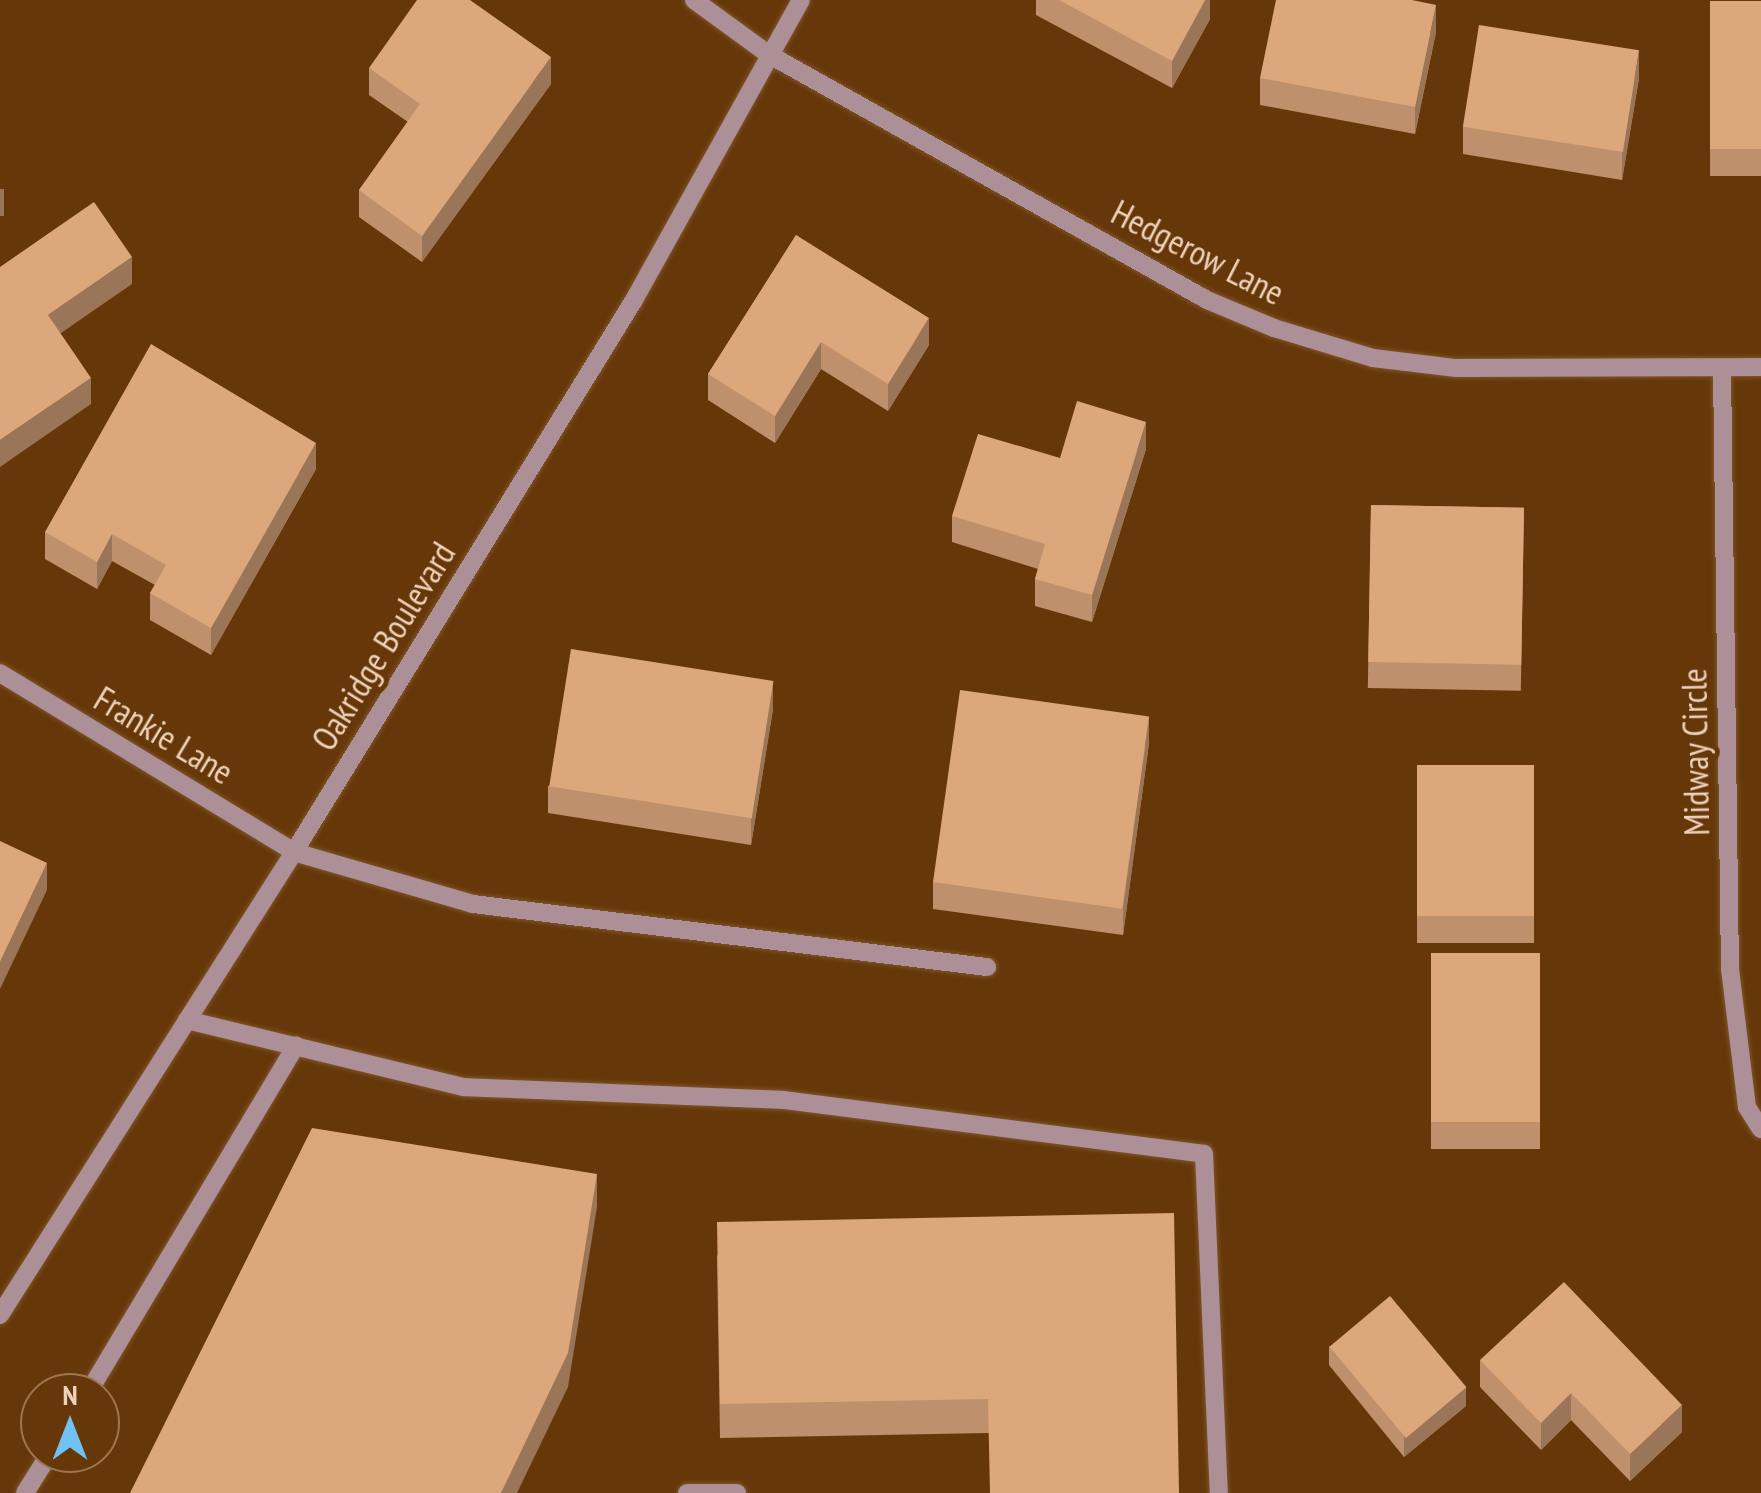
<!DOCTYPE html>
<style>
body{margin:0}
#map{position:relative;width:1761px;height:1493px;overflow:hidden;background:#663809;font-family:"PT Sans Narrow",sans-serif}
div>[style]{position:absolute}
.roads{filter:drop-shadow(0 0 2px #7e5429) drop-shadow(0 0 2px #7e5429)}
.minor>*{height:18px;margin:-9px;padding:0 9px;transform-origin:9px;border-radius:9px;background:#ad8f97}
.wall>*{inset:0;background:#be906b;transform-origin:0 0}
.shaded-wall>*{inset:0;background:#9b7557;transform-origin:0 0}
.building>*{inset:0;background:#dda77c;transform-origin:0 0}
span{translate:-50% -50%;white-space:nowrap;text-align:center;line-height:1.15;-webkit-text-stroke:10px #663809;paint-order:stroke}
.street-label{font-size:35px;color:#eed2bc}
.north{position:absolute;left:20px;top:1373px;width:100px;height:100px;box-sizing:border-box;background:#663809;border:2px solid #9c7651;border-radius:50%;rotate:0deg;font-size:28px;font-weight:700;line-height:40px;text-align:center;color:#eed2bc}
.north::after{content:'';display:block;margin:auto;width:35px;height:45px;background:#72c1f5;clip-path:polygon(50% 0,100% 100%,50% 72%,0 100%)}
</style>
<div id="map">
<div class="roads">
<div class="minor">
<div style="left:694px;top:0;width:92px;rotate:36.1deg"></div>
<div style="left:768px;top:54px;width:503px;rotate:29.26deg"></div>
<div style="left:1207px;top:300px;width:73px;rotate:22.7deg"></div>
<div style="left:1274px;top:328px;width:103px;rotate:16.9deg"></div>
<div style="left:1373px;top:358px;width:84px;rotate:6.9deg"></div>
<div style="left:1456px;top:368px;width:305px;rotate:-0.2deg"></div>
<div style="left:1722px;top:368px;width:601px;rotate:89.24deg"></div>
<div style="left:1730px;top:969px;width:139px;rotate:83deg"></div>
<div style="left:1747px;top:1107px;width:26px;rotate:58deg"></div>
<div style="left:0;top:673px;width:344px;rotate:31.3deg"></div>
<div style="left:294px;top:852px;width:186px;rotate:16.2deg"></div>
<div style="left:473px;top:904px;width:518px;rotate:6.99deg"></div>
<div style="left:187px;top:1020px;width:285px;rotate:13.6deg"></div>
<div style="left:464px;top:1087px;width:320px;rotate:2.3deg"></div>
<div style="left:784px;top:1100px;width:423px;rotate:7.3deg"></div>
<div style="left:1204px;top:1154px;width:339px;rotate:87.5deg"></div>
<div style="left:0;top:1315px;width:548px;rotate:-57.58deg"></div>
<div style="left:294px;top:852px;width:648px;rotate:-58.37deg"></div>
<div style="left:634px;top:300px;width:343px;rotate:-60.9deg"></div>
<div style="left:88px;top:1393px;width:405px;rotate:-59.1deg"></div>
<div style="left:25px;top:1493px;width:47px;rotate:-58deg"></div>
<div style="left:687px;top:1493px;width:50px"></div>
</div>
</div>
<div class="wall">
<div style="clip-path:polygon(1036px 0,1210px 0,1210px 19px,1172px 88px,1036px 15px)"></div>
<div style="left:1710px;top:1px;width:51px;height:175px"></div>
<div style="clip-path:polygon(1436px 32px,1415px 134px,1260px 105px,1260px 78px)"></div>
<div style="clip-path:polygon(369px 68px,551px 84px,422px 262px,359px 217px,359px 190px,408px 122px,369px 95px)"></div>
<div style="clip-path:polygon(1639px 78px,1622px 180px,1463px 154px,1463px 127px)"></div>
<div style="clip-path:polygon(796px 235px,929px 345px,888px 411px,821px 369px,775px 443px,708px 400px,708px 374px)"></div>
<div style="clip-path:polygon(1146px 449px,1092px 622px,1035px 606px,1035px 579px,1038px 569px,952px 542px,952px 516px,1060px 458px)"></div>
<div style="clip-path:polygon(316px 469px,211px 655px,150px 620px,150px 593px,155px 585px,112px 561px,97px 589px,45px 559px,45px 532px)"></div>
<div style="left:1371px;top:505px;width:153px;height:183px;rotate:1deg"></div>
<div style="clip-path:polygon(773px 709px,751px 845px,548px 813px,548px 786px)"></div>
<div style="clip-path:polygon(1149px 743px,1123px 935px,933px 909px,933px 882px)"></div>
<div style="left:1417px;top:765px;width:117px;height:178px"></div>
<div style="left:1431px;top:953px;width:109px;height:196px"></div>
<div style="clip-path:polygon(717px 1255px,1179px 1493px,988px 1433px,720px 1438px)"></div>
<div style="clip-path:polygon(1329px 1346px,1466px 1406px,1404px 1457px,1329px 1365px)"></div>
<div style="clip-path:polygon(1480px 1360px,1682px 1432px,1630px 1481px,1571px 1420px,1541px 1450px,1480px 1387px)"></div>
</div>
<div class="shaded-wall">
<div style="clip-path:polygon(1205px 0,1210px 0,1210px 19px,1172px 88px,1172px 61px)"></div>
<div style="clip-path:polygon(1436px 5px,1436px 32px,1415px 134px,1415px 107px)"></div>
<div style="clip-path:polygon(1639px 51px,1639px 78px,1622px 180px,1622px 153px)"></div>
<div style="clip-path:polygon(551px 57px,551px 84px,422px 262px,422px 236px)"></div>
<div style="left:4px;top:189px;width:27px;height:4px;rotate:90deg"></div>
<div style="clip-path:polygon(132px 257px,132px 284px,48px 342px,48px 315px)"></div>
<div style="clip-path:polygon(929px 318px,929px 345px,888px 411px,888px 384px)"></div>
<div style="clip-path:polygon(821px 342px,821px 369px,775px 443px,775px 416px)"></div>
<div style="clip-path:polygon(91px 378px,91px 404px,0 467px,0 440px)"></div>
<div style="clip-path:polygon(1146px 422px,1146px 449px,1092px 622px,1092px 595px)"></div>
<div style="clip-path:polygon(316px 443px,316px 469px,211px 655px,211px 628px)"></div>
<div style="clip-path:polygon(112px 534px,112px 561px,97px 589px,97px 562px)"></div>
<div style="clip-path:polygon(773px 682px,773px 709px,751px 845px,751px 818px)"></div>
<div style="clip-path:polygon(1149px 716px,1149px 743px,1123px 935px,1123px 908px)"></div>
<div style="clip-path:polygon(47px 863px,47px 890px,0 989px,0 962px)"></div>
<div style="clip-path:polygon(597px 1174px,597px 1207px,568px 1387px,517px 1493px,501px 1493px)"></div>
<div style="clip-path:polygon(1466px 1387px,1466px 1406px,1404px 1457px,1404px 1438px)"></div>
<div style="clip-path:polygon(1571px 1393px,1571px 1420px,1541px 1450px,1541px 1423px)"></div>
<div style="clip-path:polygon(1682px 1405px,1682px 1432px,1630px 1481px,1630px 1454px)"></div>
</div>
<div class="building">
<div style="clip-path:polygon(417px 0,470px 0,551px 57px,422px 236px,359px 190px,420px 104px,369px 68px)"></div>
<div style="clip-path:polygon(1059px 0,1205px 0,1172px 61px)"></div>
<div style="clip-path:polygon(1276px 0,1412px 0,1436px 5px,1415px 107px,1260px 78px)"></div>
<div style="left:1710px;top:1px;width:51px;height:148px"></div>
<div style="left:1479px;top:25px;width:162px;height:103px;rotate:9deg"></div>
<div style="clip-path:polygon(94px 202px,132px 257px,48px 315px,91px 378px,0 440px,0 267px)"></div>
<div style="clip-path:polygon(796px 235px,929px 318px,888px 384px,821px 342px,775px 416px,708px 374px)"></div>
<div style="clip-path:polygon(151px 344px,316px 443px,211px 628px,150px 593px,166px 565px,112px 534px,97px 562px,45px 532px)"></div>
<div style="clip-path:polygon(1077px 401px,1146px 422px,1092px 595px,1035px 579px,1045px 544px,952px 516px,978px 434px,1060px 458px)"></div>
<div style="left:1371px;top:505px;width:153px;height:157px;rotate:1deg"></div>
<div style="left:571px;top:649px;width:205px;height:139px;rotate:9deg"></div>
<div style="left:960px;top:690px;width:191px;height:194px;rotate:8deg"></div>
<div style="left:1417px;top:765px;width:117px;height:151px"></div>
<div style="clip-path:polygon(0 841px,47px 863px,0 962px)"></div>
<div style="left:1431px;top:953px;width:109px;height:169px"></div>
<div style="clip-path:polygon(312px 1128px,597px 1174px,568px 1353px,501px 1493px,130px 1493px)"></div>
<div style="clip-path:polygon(1174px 1213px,1179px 1493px,990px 1493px,988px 1399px,720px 1404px,717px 1222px)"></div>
<div style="clip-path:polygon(1564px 1282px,1682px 1405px,1630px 1454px,1571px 1393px,1541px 1423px,1480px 1360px)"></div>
<div style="left:1390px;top:1296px;width:119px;height:79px;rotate:50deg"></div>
</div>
<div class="street-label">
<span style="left:1198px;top:252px;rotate:27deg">Hedgerow Lane</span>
<span style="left:383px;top:646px;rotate:-58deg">Oakridge Boulevard</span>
<span style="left:164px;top:735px;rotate:31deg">Frankie Lane</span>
<span style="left:1695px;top:752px;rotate:-91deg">Midway Circle</span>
</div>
<div class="north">N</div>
</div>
